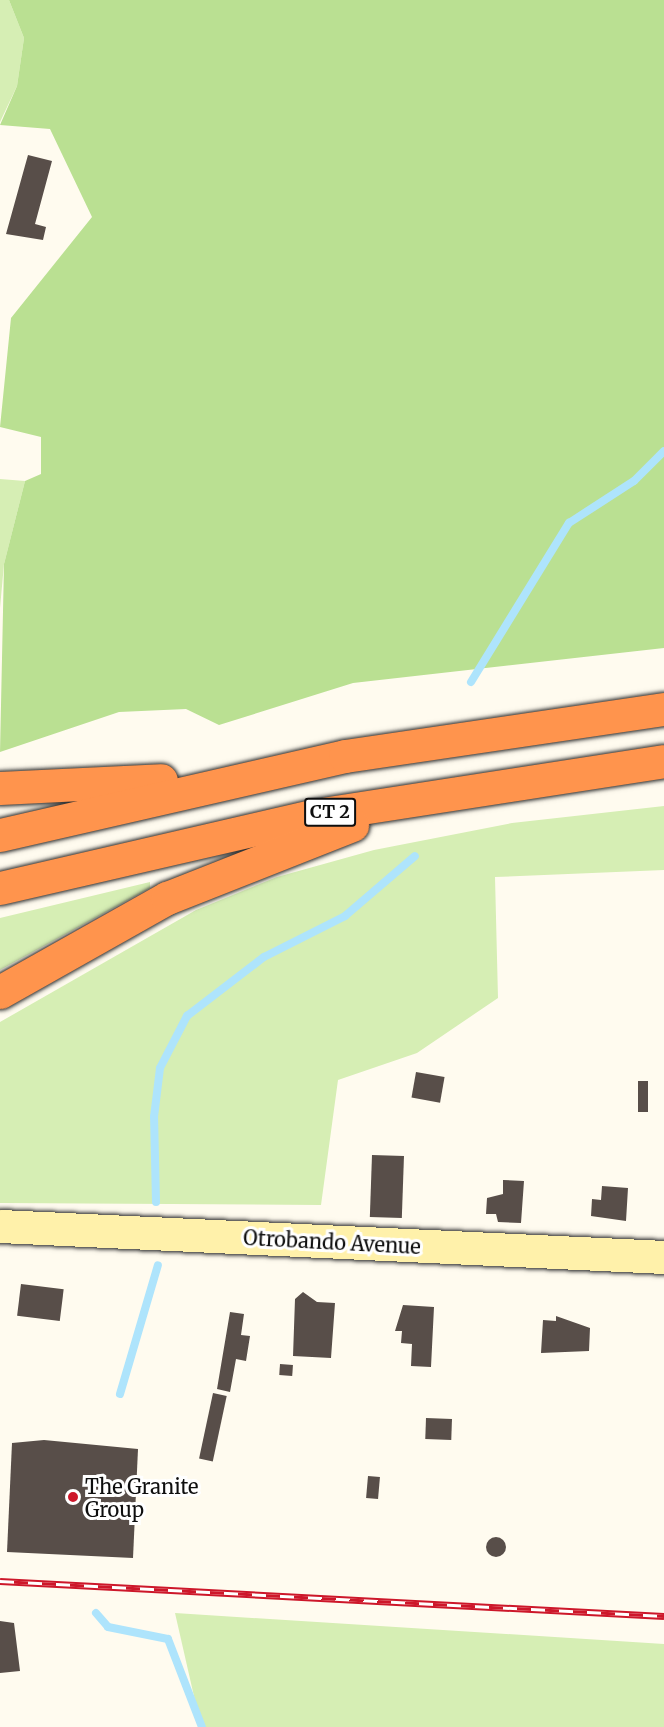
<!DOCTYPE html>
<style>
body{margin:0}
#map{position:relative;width:664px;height:1727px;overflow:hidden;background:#fffbef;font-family:Merriweather,serif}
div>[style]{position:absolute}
.green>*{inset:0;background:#d6eeb4}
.forest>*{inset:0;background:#bae092}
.stream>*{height:8px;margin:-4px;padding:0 4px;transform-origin:4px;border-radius:4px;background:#aee4fc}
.building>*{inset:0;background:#584e49;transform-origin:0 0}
.round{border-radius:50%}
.roads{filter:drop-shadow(0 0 2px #303030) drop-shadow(0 0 2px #303030)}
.secondary>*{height:33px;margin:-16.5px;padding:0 16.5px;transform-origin:16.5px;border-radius:16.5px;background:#fff1aa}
.highway>*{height:33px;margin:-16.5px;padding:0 16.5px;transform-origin:16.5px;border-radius:16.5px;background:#ff944d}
.rail>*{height:7px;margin-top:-3.5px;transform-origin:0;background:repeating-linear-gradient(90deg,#fff 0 14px,#cd172a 0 28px);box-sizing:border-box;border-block:2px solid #cd172a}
.dots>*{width:16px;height:16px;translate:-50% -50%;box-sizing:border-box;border:3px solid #fff;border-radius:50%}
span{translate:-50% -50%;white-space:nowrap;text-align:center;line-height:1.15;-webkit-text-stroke:6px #fff;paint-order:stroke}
.shield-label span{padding:2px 4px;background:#fff;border:2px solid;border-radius:4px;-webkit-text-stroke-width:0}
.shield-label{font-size:18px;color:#0e0e0e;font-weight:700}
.street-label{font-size:20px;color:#0e0e0e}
.poi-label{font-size:20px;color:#0e0e0e}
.left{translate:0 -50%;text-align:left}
</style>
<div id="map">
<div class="green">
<div style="clip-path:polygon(0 0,9px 0,24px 38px,17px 86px,0 122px)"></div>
<div style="clip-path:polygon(0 479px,25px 481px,4px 564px,0 608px)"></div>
<div style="clip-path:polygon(664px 806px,664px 870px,495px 877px,498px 998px,417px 1053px,338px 1080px,321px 1205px,0 1203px,0 1022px,196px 910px,277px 877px,374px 850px,512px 823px)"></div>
<div style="clip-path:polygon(150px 882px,150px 888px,0 970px,0 918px)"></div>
<div style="clip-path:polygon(175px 1613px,664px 1644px,664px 1727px,201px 1727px)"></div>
</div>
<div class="forest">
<div style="clip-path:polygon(9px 0,664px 0,664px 648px,353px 683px,219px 725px,186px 709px,119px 712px,0 752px,4px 564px,25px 481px,41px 474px,41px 437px,0 427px,11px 318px,92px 217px,50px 129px,0 125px,17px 86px,24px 38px)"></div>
</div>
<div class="stream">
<div style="left:471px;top:682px;width:187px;rotate:-58.4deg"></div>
<div style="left:569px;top:523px;width:77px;rotate:-32.9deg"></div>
<div style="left:634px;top:481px;width:42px;rotate:-45deg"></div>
<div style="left:156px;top:1202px;width:85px;rotate:-91.3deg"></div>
<div style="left:154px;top:1117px;width:49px;rotate:-83deg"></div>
<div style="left:160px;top:1068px;width:59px;rotate:-62.6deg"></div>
<div style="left:187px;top:1016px;width:97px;rotate:-37.5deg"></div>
<div style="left:264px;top:957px;width:91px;rotate:-26.8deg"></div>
<div style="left:345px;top:916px;width:92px;rotate:-40.6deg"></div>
<div style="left:120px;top:1394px;width:134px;rotate:-73.6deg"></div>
<div style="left:96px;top:1613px;width:18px;rotate:49deg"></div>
<div style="left:108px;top:1627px;width:61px;rotate:11.3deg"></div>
<div style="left:168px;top:1639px;width:94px;rotate:68.9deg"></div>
</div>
<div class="building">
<div style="clip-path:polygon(28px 155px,52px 161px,35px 224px,46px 227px,43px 240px,6px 234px)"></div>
<div style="left:416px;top:1072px;width:29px;height:26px;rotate:10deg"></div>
<div style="left:638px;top:1081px;width:10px;height:31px"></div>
<div style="left:372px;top:1155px;width:32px;height:62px;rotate:2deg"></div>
<div style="clip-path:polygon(503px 1180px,524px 1181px,521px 1223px,498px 1222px,496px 1214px,486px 1214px,487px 1198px,503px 1194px)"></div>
<div style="clip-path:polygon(602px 1186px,628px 1188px,626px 1221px,591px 1216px,592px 1199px,601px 1200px)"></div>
<div style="left:21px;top:1284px;width:43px;height:32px;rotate:7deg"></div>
<div style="clip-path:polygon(303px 1292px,317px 1302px,335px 1303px,331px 1358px,293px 1356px,295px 1299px)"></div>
<div style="clip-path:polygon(403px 1305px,434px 1307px,431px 1367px,411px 1366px,412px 1344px,401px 1343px,402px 1331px,395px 1331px)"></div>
<div style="clip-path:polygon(230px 1312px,244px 1314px,241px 1335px,250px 1336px,246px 1361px,236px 1359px,230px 1392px,217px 1389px)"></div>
<div style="clip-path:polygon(556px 1316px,590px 1328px,589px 1351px,541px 1353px,543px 1320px,556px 1321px)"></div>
<div style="left:280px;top:1364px;width:13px;height:11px;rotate:4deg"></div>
<div style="left:213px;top:1393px;width:14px;height:67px;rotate:12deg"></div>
<div style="left:426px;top:1418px;width:26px;height:21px;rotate:2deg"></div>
<div style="clip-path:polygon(44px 1440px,138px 1449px,133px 1558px,7px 1552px,12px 1443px)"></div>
<div style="left:368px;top:1476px;width:12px;height:22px;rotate:5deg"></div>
<div class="round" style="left:486px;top:1537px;width:20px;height:20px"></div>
<div style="clip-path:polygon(0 1621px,14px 1623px,20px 1671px,0 1673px)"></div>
</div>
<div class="roads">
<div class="secondary">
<div style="left:0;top:1226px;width:665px;rotate:2.67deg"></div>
</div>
<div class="highway">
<div style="left:0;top:788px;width:161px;rotate:-2.8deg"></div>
<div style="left:0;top:835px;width:354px;rotate:-12.9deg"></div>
<div style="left:345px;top:756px;width:322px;rotate:-8.4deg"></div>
<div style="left:0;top:888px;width:324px;rotate:-13deg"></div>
<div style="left:316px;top:815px;width:352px;rotate:-8.8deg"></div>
<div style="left:0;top:992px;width:192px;rotate:-29.4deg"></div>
<div style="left:167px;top:898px;width:199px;rotate:-21.5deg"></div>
</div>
</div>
<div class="rail">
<div style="left:0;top:1581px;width:665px;rotate:3.02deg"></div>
</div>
<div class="dots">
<div style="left:73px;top:1497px;background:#cd172a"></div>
</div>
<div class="shield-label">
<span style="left:330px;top:812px">CT 2</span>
</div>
<div class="street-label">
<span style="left:332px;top:1242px;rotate:3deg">Otrobando Avenue</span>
</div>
<div class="poi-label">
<span class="left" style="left:85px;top:1498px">The Granite<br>Group</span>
</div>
</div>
